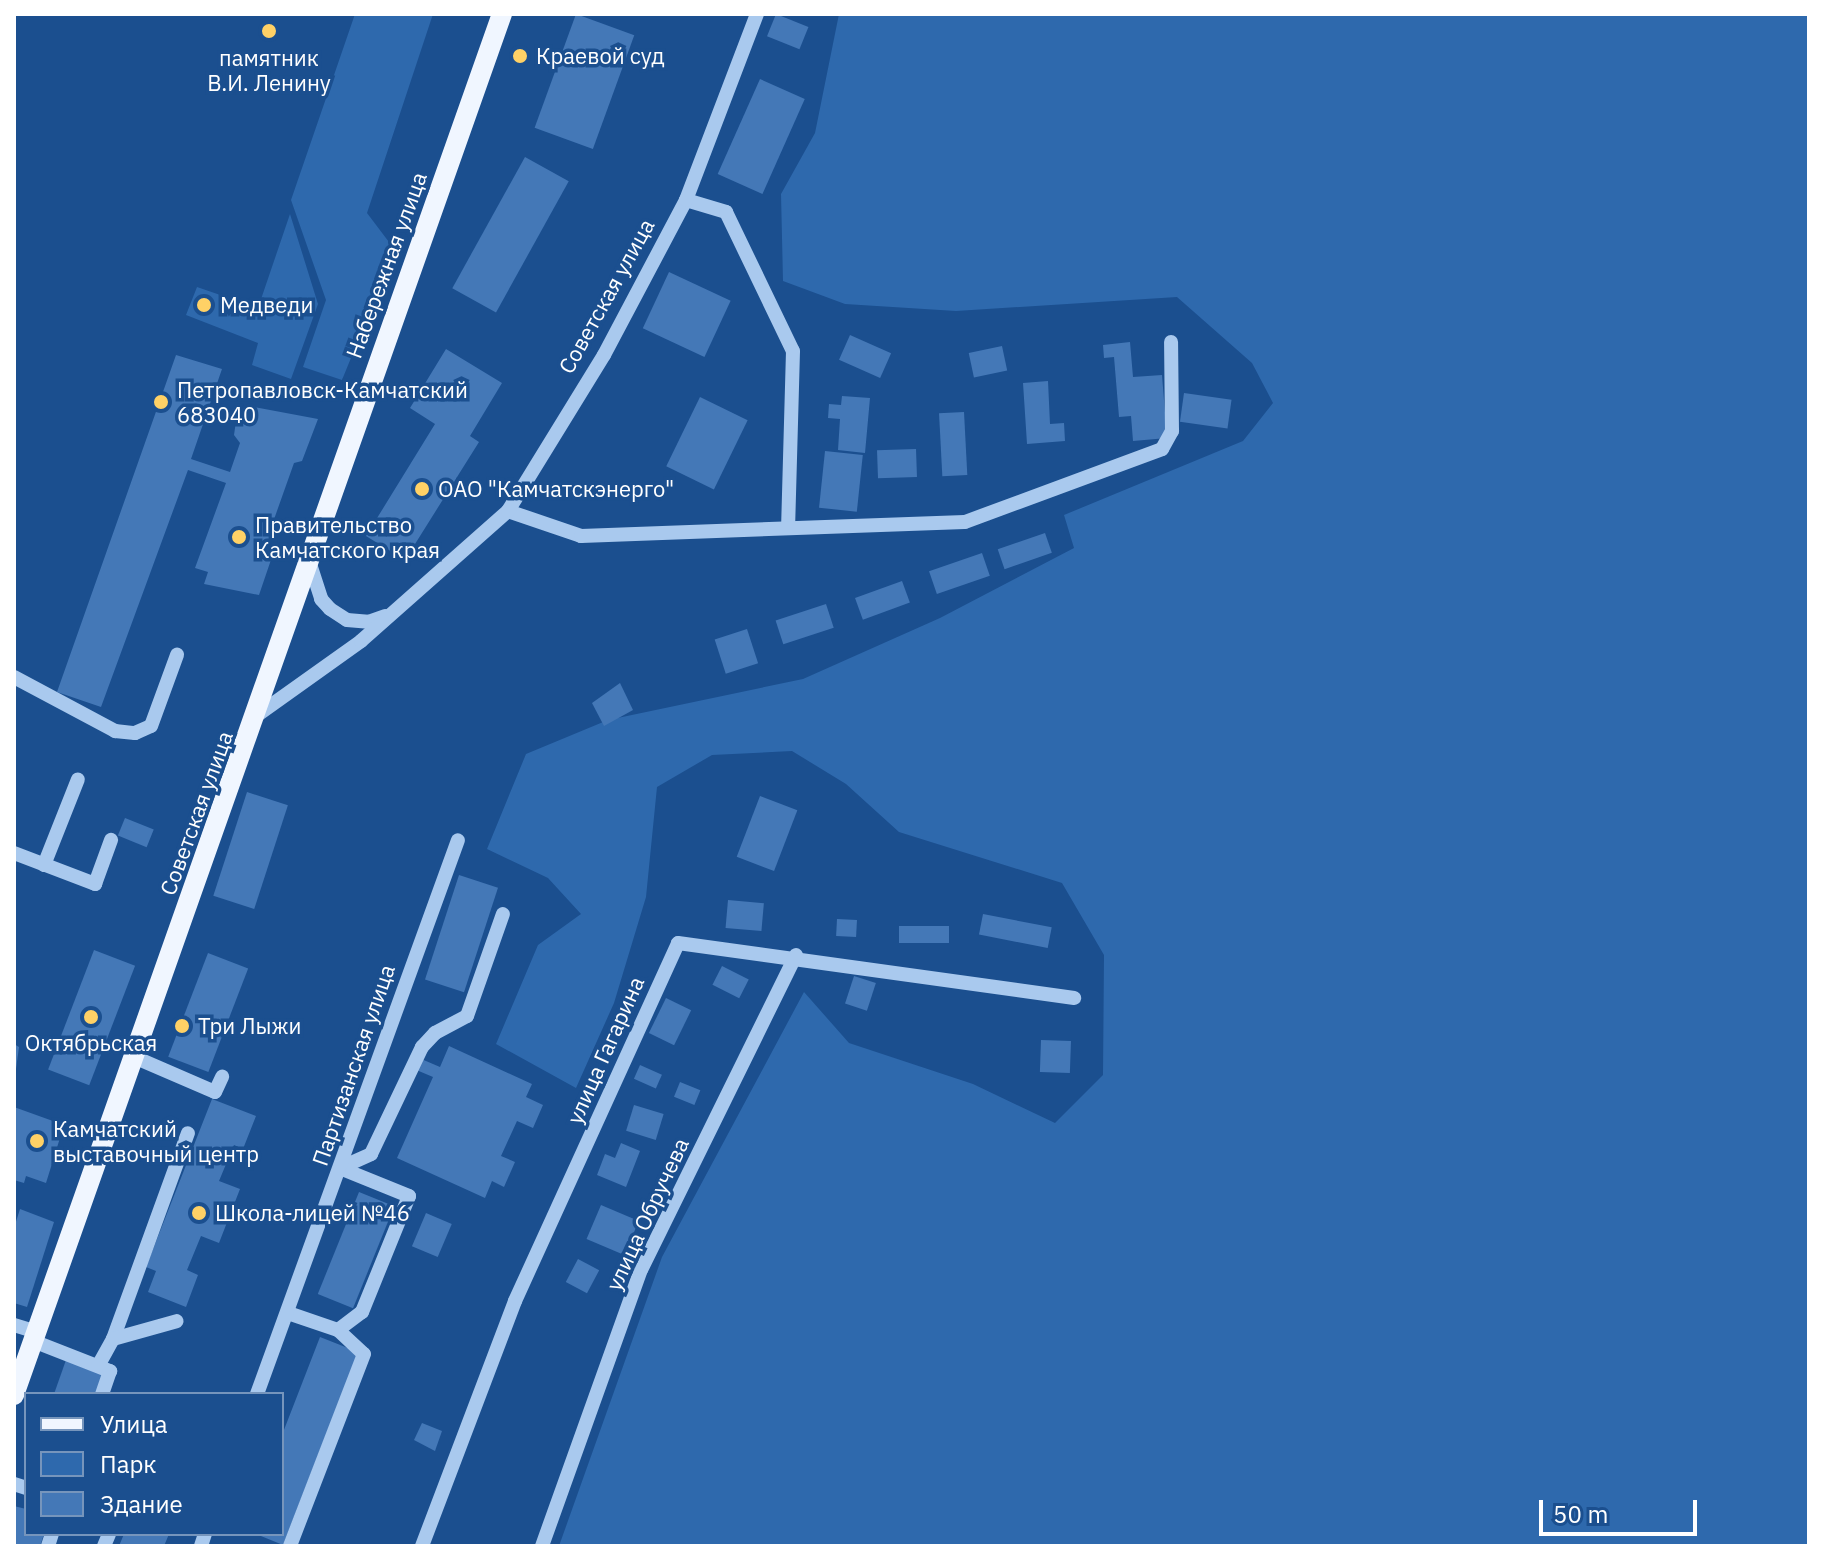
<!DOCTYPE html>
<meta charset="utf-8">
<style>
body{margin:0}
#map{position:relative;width:1823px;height:1560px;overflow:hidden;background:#1b4f8f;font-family:"IBM Plex Sans",sans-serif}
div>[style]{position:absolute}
.green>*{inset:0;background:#2e69ad}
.building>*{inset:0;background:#4478b7;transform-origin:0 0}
.minor>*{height:14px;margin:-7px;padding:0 7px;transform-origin:7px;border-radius:7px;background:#a9c9ee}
.major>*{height:20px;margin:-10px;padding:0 10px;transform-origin:10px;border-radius:10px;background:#f0f6ff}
.dots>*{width:22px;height:22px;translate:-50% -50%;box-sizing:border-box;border:4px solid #1b4f8f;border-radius:50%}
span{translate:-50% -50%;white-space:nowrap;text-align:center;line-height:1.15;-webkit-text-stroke:7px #1b4f8f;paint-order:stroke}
.poi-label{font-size:22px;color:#fff}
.left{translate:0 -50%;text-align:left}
.street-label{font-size:22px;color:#fff}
.frame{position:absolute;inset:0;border:16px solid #fff;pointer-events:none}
.legend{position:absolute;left:24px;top:1392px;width:260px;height:144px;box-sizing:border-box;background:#1b4f8f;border:2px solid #7695bc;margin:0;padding:10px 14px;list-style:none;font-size:24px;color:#fff}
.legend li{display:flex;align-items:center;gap:16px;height:40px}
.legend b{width:40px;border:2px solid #7695bc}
.scale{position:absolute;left:1539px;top:1500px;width:158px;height:36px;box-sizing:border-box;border:4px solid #fff;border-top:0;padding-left:10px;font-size:24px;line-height:28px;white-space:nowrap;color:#fff;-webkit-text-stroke:6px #1b4f8f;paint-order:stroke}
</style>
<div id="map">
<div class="green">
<div style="clip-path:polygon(355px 14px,433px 14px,367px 213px,395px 250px,342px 380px,303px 367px,326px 300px,291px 200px)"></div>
<div style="clip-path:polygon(839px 14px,1809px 14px,1809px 1546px,559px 1546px,662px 1257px,804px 992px,849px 1043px,973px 1084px,1055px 1123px,1103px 1075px,1104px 955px,1062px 883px,899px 832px,846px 784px,792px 751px,712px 755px,657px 787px,646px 897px,614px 1003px,576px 1088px,496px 1044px,538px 945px,581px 914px,548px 878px,487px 849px,526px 754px,608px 720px,803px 679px,940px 618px,1074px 548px,1064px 515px,1243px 441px,1273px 403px,1252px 363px,1177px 297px,956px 311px,845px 304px,783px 281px,781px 194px,815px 133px)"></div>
<div style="clip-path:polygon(290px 214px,318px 304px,291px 379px,252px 365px,258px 343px,186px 315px,197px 287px,258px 308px)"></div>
</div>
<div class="building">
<div style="left:576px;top:14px;width:62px;height:121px;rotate:20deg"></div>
<div style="left:776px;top:14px;width:35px;height:24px;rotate:22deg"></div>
<div style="left:760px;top:79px;width:49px;height:104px;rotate:24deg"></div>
<div style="left:525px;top:157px;width:50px;height:150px;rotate:29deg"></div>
<div style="left:669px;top:272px;width:68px;height:62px;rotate:25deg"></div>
<div style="left:850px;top:335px;width:45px;height:27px;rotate:24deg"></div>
<div style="clip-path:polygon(1130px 342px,1133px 377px,1162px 375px,1167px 438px,1133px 441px,1131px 416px,1119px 417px,1114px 357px,1104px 358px,1103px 345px)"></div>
<div style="left:1002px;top:346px;width:25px;height:34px;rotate:78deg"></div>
<div style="clip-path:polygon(446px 349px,502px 383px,470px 436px,479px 442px,405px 560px,366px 536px,435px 424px,410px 408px)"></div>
<div style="clip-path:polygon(176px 355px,222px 369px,191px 459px,230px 472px,240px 443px,234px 435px,236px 421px,248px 406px,318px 419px,302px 461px,294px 463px,272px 525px,276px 527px,269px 546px,275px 548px,259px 595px,204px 584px,208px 572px,195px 568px,226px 483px,188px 470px,101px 707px,57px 692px)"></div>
<div style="clip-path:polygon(1048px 381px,1050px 424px,1064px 423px,1065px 441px,1027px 444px,1023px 383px)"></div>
<div style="left:1184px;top:393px;width:48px;height:29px;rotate:8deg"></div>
<div style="clip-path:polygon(842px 396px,870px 398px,865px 453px,838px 450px,840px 419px,828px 418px,829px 404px,841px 405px)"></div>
<div style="left:700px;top:397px;width:53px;height:77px;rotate:26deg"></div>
<div style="left:964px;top:412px;width:63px;height:25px;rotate:87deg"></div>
<div style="left:916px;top:449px;width:28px;height:39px;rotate:88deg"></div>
<div style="left:825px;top:451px;width:38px;height:57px;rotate:6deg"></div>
<div style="left:1045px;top:533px;width:21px;height:50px;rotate:71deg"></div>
<div style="left:982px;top:553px;width:24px;height:56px;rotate:71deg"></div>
<div style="left:902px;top:581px;width:23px;height:50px;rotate:70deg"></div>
<div style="left:826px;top:604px;width:25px;height:53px;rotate:72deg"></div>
<div style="left:747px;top:629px;width:36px;height:34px;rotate:72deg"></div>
<div style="clip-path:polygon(620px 683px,633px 710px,604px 726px,592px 703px)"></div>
<div style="left:247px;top:792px;width:43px;height:109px;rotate:18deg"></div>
<div style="left:760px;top:796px;width:40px;height:65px;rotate:21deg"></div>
<div style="left:125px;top:818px;width:31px;height:19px;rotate:22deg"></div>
<div style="left:459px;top:875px;width:41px;height:110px;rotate:18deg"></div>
<div style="left:728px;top:900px;width:36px;height:28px;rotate:5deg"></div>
<div style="left:983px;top:914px;width:70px;height:21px;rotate:11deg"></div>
<div style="left:837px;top:919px;width:20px;height:17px;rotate:3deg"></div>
<div style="left:899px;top:926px;width:50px;height:17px"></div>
<div style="left:94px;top:950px;width:44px;height:128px;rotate:21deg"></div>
<div style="left:208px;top:953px;width:43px;height:111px;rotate:21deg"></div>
<div style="left:722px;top:966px;width:30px;height:21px;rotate:27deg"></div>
<div style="left:854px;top:976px;width:23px;height:29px;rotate:18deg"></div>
<div style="left:666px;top:998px;width:28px;height:39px;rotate:26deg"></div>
<div style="left:1041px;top:1040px;width:30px;height:32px;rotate:2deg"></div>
<div style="clip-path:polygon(14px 1044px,19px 1047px,16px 1069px,14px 1068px)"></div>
<div style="clip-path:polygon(449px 1046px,532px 1084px,526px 1097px,543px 1105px,533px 1128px,517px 1121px,501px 1156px,515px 1162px,504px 1187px,492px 1181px,485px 1198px,397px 1158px,433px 1077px,414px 1069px,419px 1058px,440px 1067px)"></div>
<div style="left:640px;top:1065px;width:24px;height:15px;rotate:24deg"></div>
<div style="left:680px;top:1082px;width:22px;height:16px;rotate:22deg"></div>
<div style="clip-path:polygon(212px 1099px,256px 1116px,243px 1149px,234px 1145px,219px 1181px,240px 1189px,219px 1243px,201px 1236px,187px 1270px,198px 1275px,186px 1307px,148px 1292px,156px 1271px,146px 1267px)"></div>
<div style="left:634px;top:1105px;width:31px;height:27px;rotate:17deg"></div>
<div style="clip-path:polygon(14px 1107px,64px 1125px,46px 1183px,26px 1176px,24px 1183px,14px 1180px)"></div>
<div style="clip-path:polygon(621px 1143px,640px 1151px,626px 1187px,597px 1175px,605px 1154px,615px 1158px)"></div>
<div style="left:359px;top:1192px;width:38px;height:110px;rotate:22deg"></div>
<div style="left:601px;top:1205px;width:41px;height:37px;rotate:23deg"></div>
<div style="clip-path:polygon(20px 1209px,54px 1222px,27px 1307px,14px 1303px,14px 1228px)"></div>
<div style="left:426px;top:1213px;width:28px;height:36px;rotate:23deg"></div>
<div style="left:578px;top:1259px;width:24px;height:26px;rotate:28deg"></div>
<div style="clip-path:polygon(320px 1337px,358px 1352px,283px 1545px,256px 1534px,282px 1534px,282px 1435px)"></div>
<div style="clip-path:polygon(66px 1360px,106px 1376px,100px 1394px,54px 1394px)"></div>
<div style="clip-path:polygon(422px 1423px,442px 1431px,435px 1451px,414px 1440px)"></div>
<div style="clip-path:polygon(14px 1506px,26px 1509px,26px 1534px,44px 1534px,40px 1546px,14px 1546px)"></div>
<div style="clip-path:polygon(124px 1534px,169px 1534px,164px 1546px,119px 1546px)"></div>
</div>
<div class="minor">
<div style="left:686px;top:200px;width:42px;rotate:16.7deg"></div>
<div style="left:726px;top:212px;width:154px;rotate:64.3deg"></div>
<div style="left:793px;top:351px;width:174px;rotate:91.6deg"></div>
<div style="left:508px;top:511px;width:77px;rotate:18.9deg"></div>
<div style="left:581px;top:536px;width:384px;rotate:-2.1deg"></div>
<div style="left:965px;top:522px;width:210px;rotate:-20.3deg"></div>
<div style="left:1162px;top:449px;width:21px;rotate:-61deg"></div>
<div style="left:1172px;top:431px;width:89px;rotate:-90.6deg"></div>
<div style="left:309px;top:561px;width:40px;rotate:72deg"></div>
<div style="left:321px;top:599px;width:13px;rotate:48deg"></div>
<div style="left:330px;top:609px;width:20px;rotate:33deg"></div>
<div style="left:347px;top:620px;width:21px;rotate:5deg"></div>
<div style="left:368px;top:622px;width:18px;rotate:-19deg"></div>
<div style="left:14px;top:677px;width:115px;rotate:28.1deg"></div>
<div style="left:115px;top:731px;width:20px;rotate:6deg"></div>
<div style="left:135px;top:733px;width:17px;rotate:-24deg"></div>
<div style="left:151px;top:726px;width:76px;rotate:-69.9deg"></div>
<div style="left:256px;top:716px;width:129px;rotate:-35.5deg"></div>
<div style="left:361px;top:641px;width:196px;rotate:-41.5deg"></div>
<div style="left:508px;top:511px;width:183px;rotate:-58.4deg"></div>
<div style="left:604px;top:355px;width:175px;rotate:-62.1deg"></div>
<div style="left:686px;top:200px;width:199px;rotate:-69.1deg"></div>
<div style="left:14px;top:853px;width:87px;rotate:20.9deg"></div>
<div style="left:95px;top:884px;width:47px;rotate:-70deg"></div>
<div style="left:44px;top:865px;width:92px;rotate:-68.4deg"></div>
<div style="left:134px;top:1057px;width:88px;rotate:23.4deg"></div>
<div style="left:215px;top:1092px;width:17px;rotate:-65deg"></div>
<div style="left:340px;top:1168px;width:34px;rotate:-24deg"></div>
<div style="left:371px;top:1154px;width:119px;rotate:-64.5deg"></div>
<div style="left:422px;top:1047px;width:19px;rotate:-47deg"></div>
<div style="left:435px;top:1033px;width:36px;rotate:-28deg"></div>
<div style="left:467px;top:1016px;width:108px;rotate:-70.6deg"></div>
<div style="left:288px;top:1313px;width:53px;rotate:18.8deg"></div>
<div style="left:338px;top:1330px;width:35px;rotate:43deg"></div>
<div style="left:364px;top:1354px;width:206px;rotate:111.1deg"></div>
<div style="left:14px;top:1325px;width:24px;rotate:17deg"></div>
<div style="left:338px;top:1330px;width:30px;rotate:-37deg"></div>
<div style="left:362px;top:1312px;width:125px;rotate:-67.9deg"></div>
<div style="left:409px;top:1196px;width:74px;rotate:-157.9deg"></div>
<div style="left:113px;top:1339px;width:219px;rotate:-70deg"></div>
<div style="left:33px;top:1341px;width:83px;rotate:21.3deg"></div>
<div style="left:110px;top:1371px;width:24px;rotate:109deg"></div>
<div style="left:98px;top:1366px;width:31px;rotate:-61deg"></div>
<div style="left:113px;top:1339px;width:66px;rotate:-15.7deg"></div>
<div style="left:257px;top:1394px;width:589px;rotate:-70.06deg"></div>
<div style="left:14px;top:1484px;width:13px;rotate:18deg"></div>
<div style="left:48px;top:1546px;width:13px;rotate:-72deg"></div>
<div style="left:104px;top:1546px;width:13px;rotate:-67deg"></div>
<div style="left:201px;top:1546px;width:13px;rotate:-72deg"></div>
<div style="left:422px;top:1546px;width:262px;rotate:-69.2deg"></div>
<div style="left:515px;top:1301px;width:393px;rotate:-65.5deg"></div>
<div style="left:678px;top:943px;width:400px;rotate:7.9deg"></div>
<div style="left:542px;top:1546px;width:293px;rotate:-70.3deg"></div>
<div style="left:641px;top:1270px;width:351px;rotate:-63.8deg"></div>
</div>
<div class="major">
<div style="left:14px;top:1395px;width:1465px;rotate:-70.54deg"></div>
</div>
<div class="dots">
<div style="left:269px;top:31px;background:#ffd166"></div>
<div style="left:520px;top:56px;background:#ffd166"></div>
<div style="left:204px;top:305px;background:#ffd166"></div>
<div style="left:161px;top:402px;background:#ffd166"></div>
<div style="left:422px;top:489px;background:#ffd166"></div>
<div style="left:239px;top:537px;background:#ffd166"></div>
<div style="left:91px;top:1017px;background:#ffd166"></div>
<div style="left:182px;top:1026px;background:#ffd166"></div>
<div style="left:37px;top:1141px;background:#ffd166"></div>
<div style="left:199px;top:1213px;background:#ffd166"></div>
</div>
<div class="poi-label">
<span class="left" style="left:536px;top:56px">Краевой суд</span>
<span style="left:269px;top:70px">памятник<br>В.И. Ленину</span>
<span class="left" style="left:220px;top:305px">Медведи</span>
<span class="left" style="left:177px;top:402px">Петропавловск-Камчатский<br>683040</span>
<span class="left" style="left:438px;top:489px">ОАО "Камчатскэнерго"</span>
<span class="left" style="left:255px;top:537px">Правительство<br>Камчатского края</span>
<span class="left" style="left:198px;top:1026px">Три Лыжи</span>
<span style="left:91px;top:1043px">Октябрьская</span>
<span class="left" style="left:53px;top:1141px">Камчатский<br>выставочный центр</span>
<span class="left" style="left:215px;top:1213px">Школа-лицей №46</span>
</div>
<div class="street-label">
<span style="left:386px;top:265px;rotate:-70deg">Набережная улица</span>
<span style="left:606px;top:296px;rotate:-61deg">Советская улица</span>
<span style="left:196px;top:813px;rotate:-70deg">Советская улица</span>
<span style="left:605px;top:1050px;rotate:-66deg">улица Гагарина</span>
<span style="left:353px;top:1065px;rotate:-71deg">Партизанская улица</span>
<span style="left:647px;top:1214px;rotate:-65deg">улица Обручева</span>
</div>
<div class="frame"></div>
<ul class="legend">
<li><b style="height:10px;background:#f0f6ff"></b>Улица</li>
<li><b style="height:22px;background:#2e69ad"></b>Парк</li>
<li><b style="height:22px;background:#4478b7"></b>Здание</li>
</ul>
<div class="scale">50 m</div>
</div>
